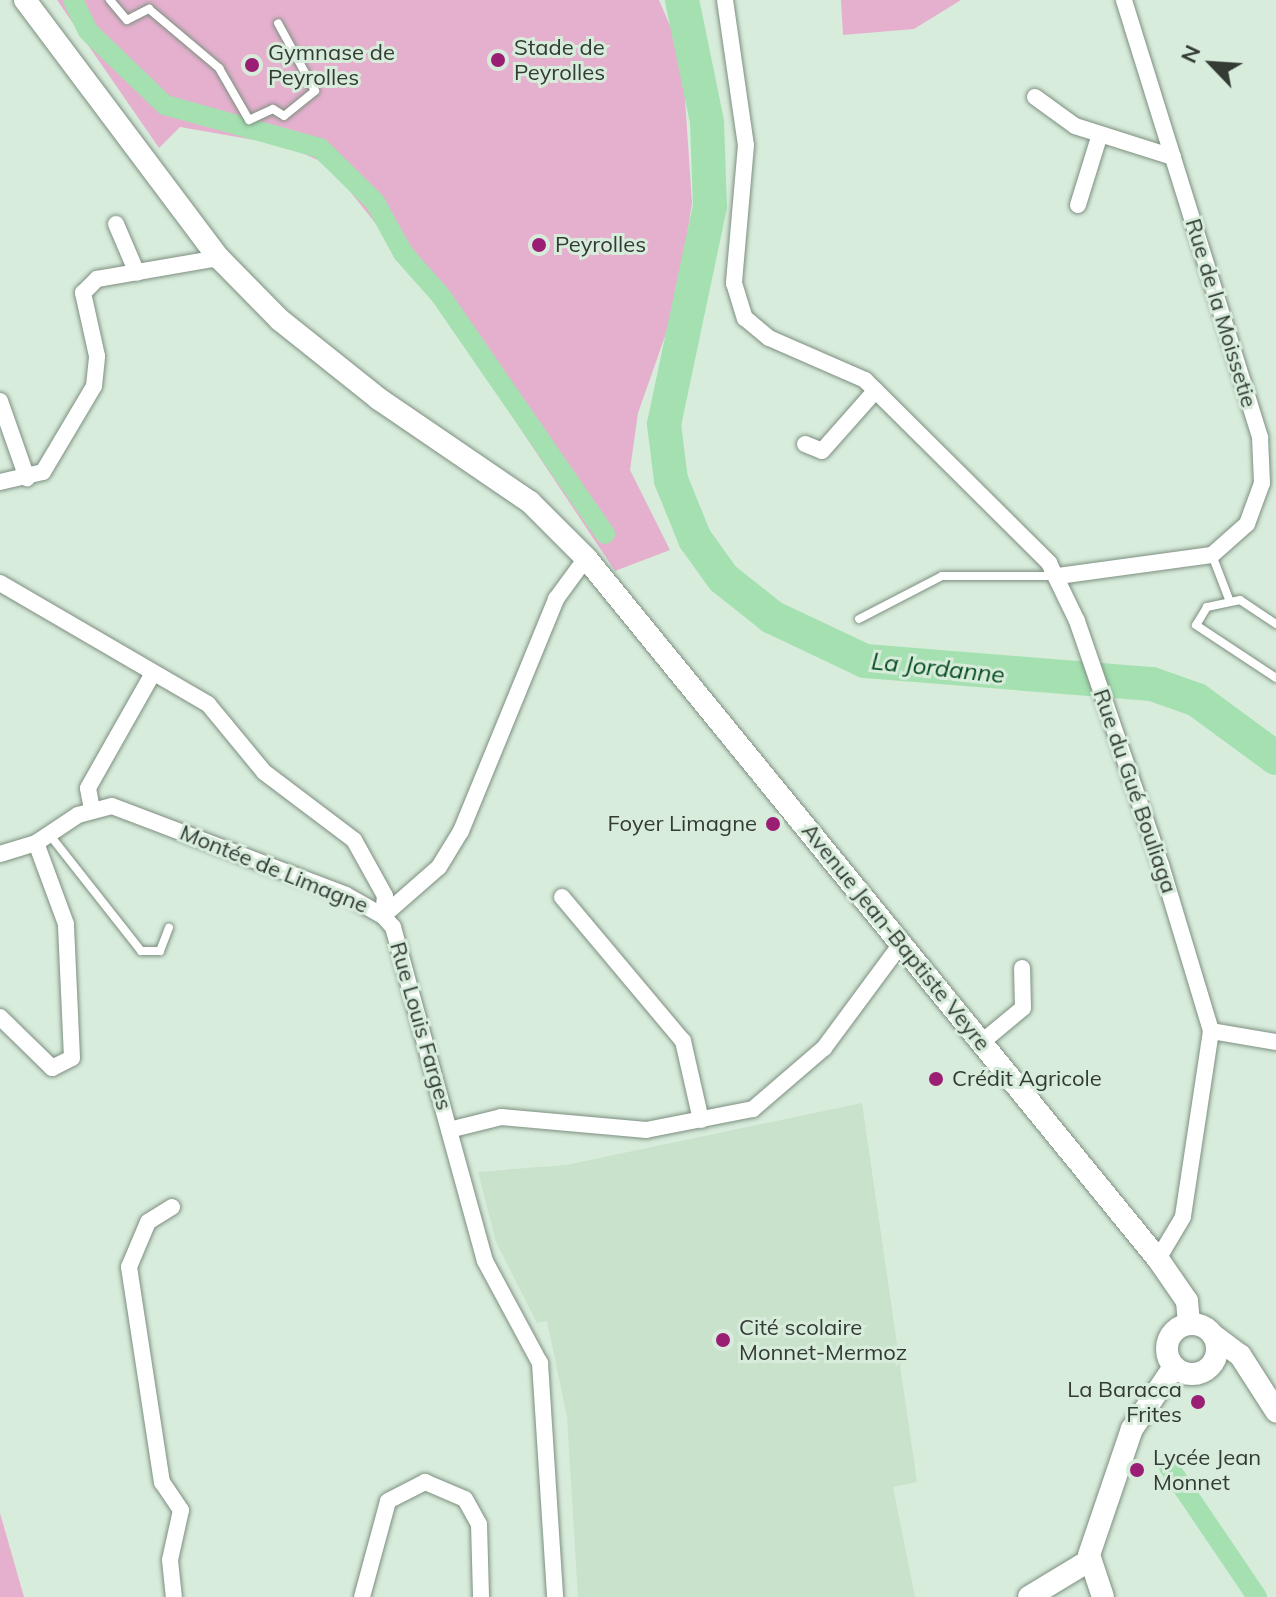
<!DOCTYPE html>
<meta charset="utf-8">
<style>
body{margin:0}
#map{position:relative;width:1276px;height:1597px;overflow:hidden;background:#d8ecdb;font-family:Mulish,sans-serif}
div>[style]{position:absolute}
.built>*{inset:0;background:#c8e2cc}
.green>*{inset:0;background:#e5b0ce}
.canal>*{height:20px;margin:-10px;padding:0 10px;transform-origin:10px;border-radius:10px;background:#a4e0b0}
.river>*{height:34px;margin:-17px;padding:0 17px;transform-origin:17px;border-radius:17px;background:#a4e0b0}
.roads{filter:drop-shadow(0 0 2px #7d8f80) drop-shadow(0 0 2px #7d8f80)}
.lane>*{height:8px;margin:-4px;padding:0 4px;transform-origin:4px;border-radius:4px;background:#fff}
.street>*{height:16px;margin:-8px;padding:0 8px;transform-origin:8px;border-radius:8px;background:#fff}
.secondary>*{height:22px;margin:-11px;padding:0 11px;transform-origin:11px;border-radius:11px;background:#fff}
.secondary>.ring{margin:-11px;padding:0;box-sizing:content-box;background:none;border:22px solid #fff;border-radius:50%}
.dots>*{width:22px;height:22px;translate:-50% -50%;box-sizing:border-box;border:4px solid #d8ecdb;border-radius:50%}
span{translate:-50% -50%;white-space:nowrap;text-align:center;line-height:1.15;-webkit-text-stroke:6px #d8ecdb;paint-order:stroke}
.poi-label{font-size:22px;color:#333b34}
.left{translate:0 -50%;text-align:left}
.right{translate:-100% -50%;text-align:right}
.street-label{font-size:22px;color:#333b34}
.water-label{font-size:24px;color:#054c21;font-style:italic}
.north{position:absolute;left:1172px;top:24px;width:80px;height:80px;-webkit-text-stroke:6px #d8ecdb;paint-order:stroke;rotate:295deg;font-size:22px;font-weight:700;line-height:32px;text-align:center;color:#333b34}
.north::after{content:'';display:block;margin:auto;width:28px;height:36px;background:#333b34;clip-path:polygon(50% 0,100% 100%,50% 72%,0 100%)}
</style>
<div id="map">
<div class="built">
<div style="clip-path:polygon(862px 1103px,917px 1482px,893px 1487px,915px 1597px,578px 1597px,567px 1417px,547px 1321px,537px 1323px,496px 1242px,478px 1172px,566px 1165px)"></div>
</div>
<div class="green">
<div style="clip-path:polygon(57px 0,659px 0,682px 54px,692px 203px,676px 305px,638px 413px,630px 470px,670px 550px,615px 571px,427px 288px,329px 165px,284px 145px,180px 127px,159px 148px)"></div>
<div style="clip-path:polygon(841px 0,961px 0,914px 29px,843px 35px)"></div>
<div style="clip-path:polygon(0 1513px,24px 1597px,0 1597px)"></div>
</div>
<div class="canal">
<div style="left:73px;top:0;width:34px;rotate:64deg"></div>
<div style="left:88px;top:31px;width:107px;rotate:43.9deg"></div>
<div style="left:165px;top:105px;width:161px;rotate:15.5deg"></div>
<div style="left:320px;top:148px;width:77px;rotate:44.5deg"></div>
<div style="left:375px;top:202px;width:58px;rotate:61.2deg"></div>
<div style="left:403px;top:253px;width:57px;rotate:48.5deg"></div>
<div style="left:441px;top:296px;width:289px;rotate:55.4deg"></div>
<div style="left:1169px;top:1467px;width:157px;rotate:55.9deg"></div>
</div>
<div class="river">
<div style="left:682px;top:0;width:125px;rotate:78.4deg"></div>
<div style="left:707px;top:122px;width:84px;rotate:88deg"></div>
<div style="left:710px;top:206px;width:223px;rotate:101.9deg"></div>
<div style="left:664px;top:424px;width:56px;rotate:82.9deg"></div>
<div style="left:671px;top:480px;width:64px;rotate:67.9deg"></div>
<div style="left:695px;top:539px;width:48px;rotate:54.3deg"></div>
<div style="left:723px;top:578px;width:63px;rotate:38.5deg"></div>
<div style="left:772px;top:617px;width:103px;rotate:25.3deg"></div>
<div style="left:865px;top:661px;width:288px;rotate:4.6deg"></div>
<div style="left:1152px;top:684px;width:48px;rotate:19.6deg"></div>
<div style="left:1197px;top:700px;width:98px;rotate:36.3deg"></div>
</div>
<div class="roads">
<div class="lane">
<div style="left:110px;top:0;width:26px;rotate:50deg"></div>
<div style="left:127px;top:20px;width:25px;rotate:-27deg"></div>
<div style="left:149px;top:9px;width:92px;rotate:40.1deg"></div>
<div style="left:219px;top:68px;width:60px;rotate:60deg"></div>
<div style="left:249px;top:120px;width:26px;rotate:-25deg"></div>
<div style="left:273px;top:109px;width:13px;rotate:32deg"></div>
<div style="left:284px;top:116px;width:40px;rotate:-39deg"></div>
<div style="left:315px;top:91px;width:77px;rotate:-118.6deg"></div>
<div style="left:1212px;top:555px;width:50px;rotate:69deg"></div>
<div style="left:859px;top:619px;width:93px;rotate:-27.4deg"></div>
<div style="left:942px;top:576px;width:114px"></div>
<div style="left:1276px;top:624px;width:43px;rotate:-146.3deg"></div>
<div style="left:1240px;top:600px;width:34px;rotate:168deg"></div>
<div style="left:1207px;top:607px;width:21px;rotate:121deg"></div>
<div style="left:1196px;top:625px;width:96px;rotate:33.5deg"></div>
<div style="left:49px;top:834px;width:149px;rotate:51.8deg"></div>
<div style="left:141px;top:951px;width:19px"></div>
<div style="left:160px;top:951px;width:25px;rotate:-69deg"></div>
</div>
<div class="street">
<div style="left:725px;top:0;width:147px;rotate:81.8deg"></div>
<div style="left:746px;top:145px;width:139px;rotate:95deg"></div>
<div style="left:734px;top:283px;width:37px;rotate:73deg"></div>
<div style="left:745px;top:318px;width:31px;rotate:40deg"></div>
<div style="left:769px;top:338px;width:105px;rotate:23.6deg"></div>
<div style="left:865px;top:380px;width:260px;rotate:44.8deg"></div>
<div style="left:1049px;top:563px;width:64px;rotate:64.2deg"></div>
<div style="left:1077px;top:621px;width:258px;rotate:71deg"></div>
<div style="left:1161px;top:865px;width:173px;rotate:73.2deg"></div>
<div style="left:1211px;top:1031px;width:188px;rotate:98.6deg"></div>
<div style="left:1183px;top:1217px;width:49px;rotate:120.8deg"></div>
<div style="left:1035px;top:97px;width:49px;rotate:35.9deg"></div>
<div style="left:1075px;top:126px;width:103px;rotate:17.6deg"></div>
<div style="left:1078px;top:205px;width:74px;rotate:-72.8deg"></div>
<div style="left:116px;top:224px;width:53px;rotate:66.8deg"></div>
<div style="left:0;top:401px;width:82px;rotate:70.7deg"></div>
<div style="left:805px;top:444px;width:18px;rotate:22deg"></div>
<div style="left:822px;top:451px;width:81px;rotate:-48.5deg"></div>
<div style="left:0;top:482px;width:44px;rotate:-13.1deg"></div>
<div style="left:43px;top:472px;width:100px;rotate:-59.3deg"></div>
<div style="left:94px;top:386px;width:30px;rotate:-84deg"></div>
<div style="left:97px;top:356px;width:65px;rotate:-102.5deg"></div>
<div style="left:83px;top:293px;width:20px;rotate:-45deg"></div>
<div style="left:97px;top:279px;width:124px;rotate:-9.8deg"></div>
<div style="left:1058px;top:576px;width:155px;rotate:-7.8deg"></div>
<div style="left:1212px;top:555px;width:47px;rotate:-41.5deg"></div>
<div style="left:1247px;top:524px;width:44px;rotate:-69.9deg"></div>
<div style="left:1262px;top:483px;width:46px;rotate:-92.5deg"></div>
<div style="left:1260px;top:437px;width:458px;rotate:-107.3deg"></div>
<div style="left:0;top:583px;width:241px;rotate:30.2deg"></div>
<div style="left:208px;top:704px;width:88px;rotate:50.5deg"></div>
<div style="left:264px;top:772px;width:113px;rotate:37.1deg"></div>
<div style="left:354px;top:840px;width:64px;rotate:61deg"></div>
<div style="left:385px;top:896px;width:20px;rotate:96deg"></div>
<div style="left:383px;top:916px;width:15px;rotate:48deg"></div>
<div style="left:393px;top:927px;width:346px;rotate:74.6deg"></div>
<div style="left:485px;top:1261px;width:116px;rotate:61.7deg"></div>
<div style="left:540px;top:1363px;width:234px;rotate:86.3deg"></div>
<div style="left:92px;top:809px;width:21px;rotate:-101deg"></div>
<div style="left:88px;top:788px;width:132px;rotate:-60.5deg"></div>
<div style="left:0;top:854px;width:38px;rotate:-17deg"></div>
<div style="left:36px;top:843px;width:50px;rotate:-33.7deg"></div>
<div style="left:78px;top:815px;width:35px;rotate:-15deg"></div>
<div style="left:112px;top:806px;width:250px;rotate:20.8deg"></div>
<div style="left:346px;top:895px;width:43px;rotate:29.6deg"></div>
<div style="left:383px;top:916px;width:74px;rotate:-41.2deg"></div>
<div style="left:439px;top:867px;width:42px;rotate:-58.6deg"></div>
<div style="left:461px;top:831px;width:251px;rotate:-67.7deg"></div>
<div style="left:556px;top:599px;width:51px;rotate:-53.8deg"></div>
<div style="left:562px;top:897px;width:188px;rotate:50deg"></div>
<div style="left:683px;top:1041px;width:81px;rotate:77.2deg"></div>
<div style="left:0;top:1017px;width:73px;rotate:44.4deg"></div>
<div style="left:52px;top:1068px;width:22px;rotate:-27deg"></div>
<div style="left:72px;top:1058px;width:134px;rotate:-92.6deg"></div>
<div style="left:66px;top:924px;width:86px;rotate:-110.3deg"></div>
<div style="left:1211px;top:1031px;width:66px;rotate:9.6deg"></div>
<div style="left:982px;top:1042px;width:53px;rotate:-39.7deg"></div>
<div style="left:1023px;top:1008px;width:40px;rotate:-91.4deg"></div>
<div style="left:449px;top:1130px;width:54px;rotate:-14deg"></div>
<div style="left:501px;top:1117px;width:146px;rotate:5.1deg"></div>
<div style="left:646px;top:1130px;width:109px;rotate:-11.1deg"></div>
<div style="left:753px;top:1109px;width:94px;rotate:-40.7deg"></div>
<div style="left:824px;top:1048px;width:129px;rotate:-53.5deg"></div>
<div style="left:172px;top:1207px;width:28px;rotate:148deg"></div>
<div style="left:148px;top:1222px;width:49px;rotate:112.9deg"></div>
<div style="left:129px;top:1267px;width:218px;rotate:81.3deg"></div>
<div style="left:162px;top:1482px;width:34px;rotate:56deg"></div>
<div style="left:181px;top:1510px;width:51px;rotate:102.4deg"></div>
<div style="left:170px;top:1560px;width:37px;rotate:84deg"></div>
<div style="left:362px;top:1597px;width:99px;rotate:-74.8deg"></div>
<div style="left:388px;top:1501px;width:42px;rotate:-27.2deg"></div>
<div style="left:425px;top:1482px;width:43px;rotate:23deg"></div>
<div style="left:465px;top:1499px;width:29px;rotate:61deg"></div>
<div style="left:479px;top:1524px;width:73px;rotate:88.4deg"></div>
</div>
<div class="secondary">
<div style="left:25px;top:0;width:323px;rotate:53.1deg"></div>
<div style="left:219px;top:258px;width:87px;rotate:45.5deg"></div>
<div style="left:280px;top:320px;width:127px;rotate:38.6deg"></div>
<div style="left:379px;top:399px;width:183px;rotate:34.3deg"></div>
<div style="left:530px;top:502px;width:79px;rotate:45deg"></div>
<div style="left:586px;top:558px;width:905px;rotate:50.79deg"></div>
<div style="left:1158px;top:1259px;width:51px;rotate:55.4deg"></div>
<div style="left:1187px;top:1301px;width:23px;rotate:85deg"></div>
<div class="ring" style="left:1167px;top:1324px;width:28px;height:28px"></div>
<div style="left:1213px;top:1335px;width:34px;rotate:37deg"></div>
<div style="left:1240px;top:1355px;width:67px;rotate:57.3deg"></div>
<div style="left:1029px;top:1597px;width:71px;rotate:-31.2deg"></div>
<div style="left:1103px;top:1597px;width:44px;rotate:-108.4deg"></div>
<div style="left:1089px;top:1555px;width:133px;rotate:-71.2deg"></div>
<div style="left:1132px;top:1429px;width:75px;rotate:-55.9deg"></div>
</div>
</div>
<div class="dots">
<div style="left:498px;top:60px;background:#9b1e75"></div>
<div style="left:252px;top:65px;background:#9b1e75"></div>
<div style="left:539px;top:245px;background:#9b1e75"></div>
<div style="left:773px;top:824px;background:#9b1e75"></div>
<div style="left:936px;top:1079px;background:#9b1e75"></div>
<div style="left:723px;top:1340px;background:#9b1e75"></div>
<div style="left:1198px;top:1402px;background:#9b1e75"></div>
<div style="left:1137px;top:1470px;background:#9b1e75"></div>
</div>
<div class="poi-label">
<span class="left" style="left:514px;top:60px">Stade de<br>Peyrolles</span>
<span class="left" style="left:268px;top:65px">Gymnase de<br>Peyrolles</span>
<span class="left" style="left:555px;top:245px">Peyrolles</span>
<span class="right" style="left:757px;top:824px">Foyer Limagne</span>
<span class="left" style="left:952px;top:1079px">Crédit Agricole</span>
<span class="left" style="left:739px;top:1340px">Cité scolaire<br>Monnet-Mermoz</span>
<span class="right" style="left:1182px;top:1402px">La Baracca<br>Frites</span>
<span class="left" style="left:1153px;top:1470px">Lycée Jean<br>Monnet</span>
</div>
<div class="street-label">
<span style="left:1221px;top:313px;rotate:73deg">Rue de la Moissetie</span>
<span style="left:1135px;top:791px;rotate:71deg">Rue du Gué Bouliaga</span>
<span style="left:274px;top:869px;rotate:22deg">Montée de Limagne</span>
<span style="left:896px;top:937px;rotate:51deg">Avenue Jean-Baptiste Veyre</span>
<span style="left:421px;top:1026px;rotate:74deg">Rue Louis Farges</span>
</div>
<div class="water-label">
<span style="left:938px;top:668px;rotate:6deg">La Jordanne</span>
</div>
<div class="north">N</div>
</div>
